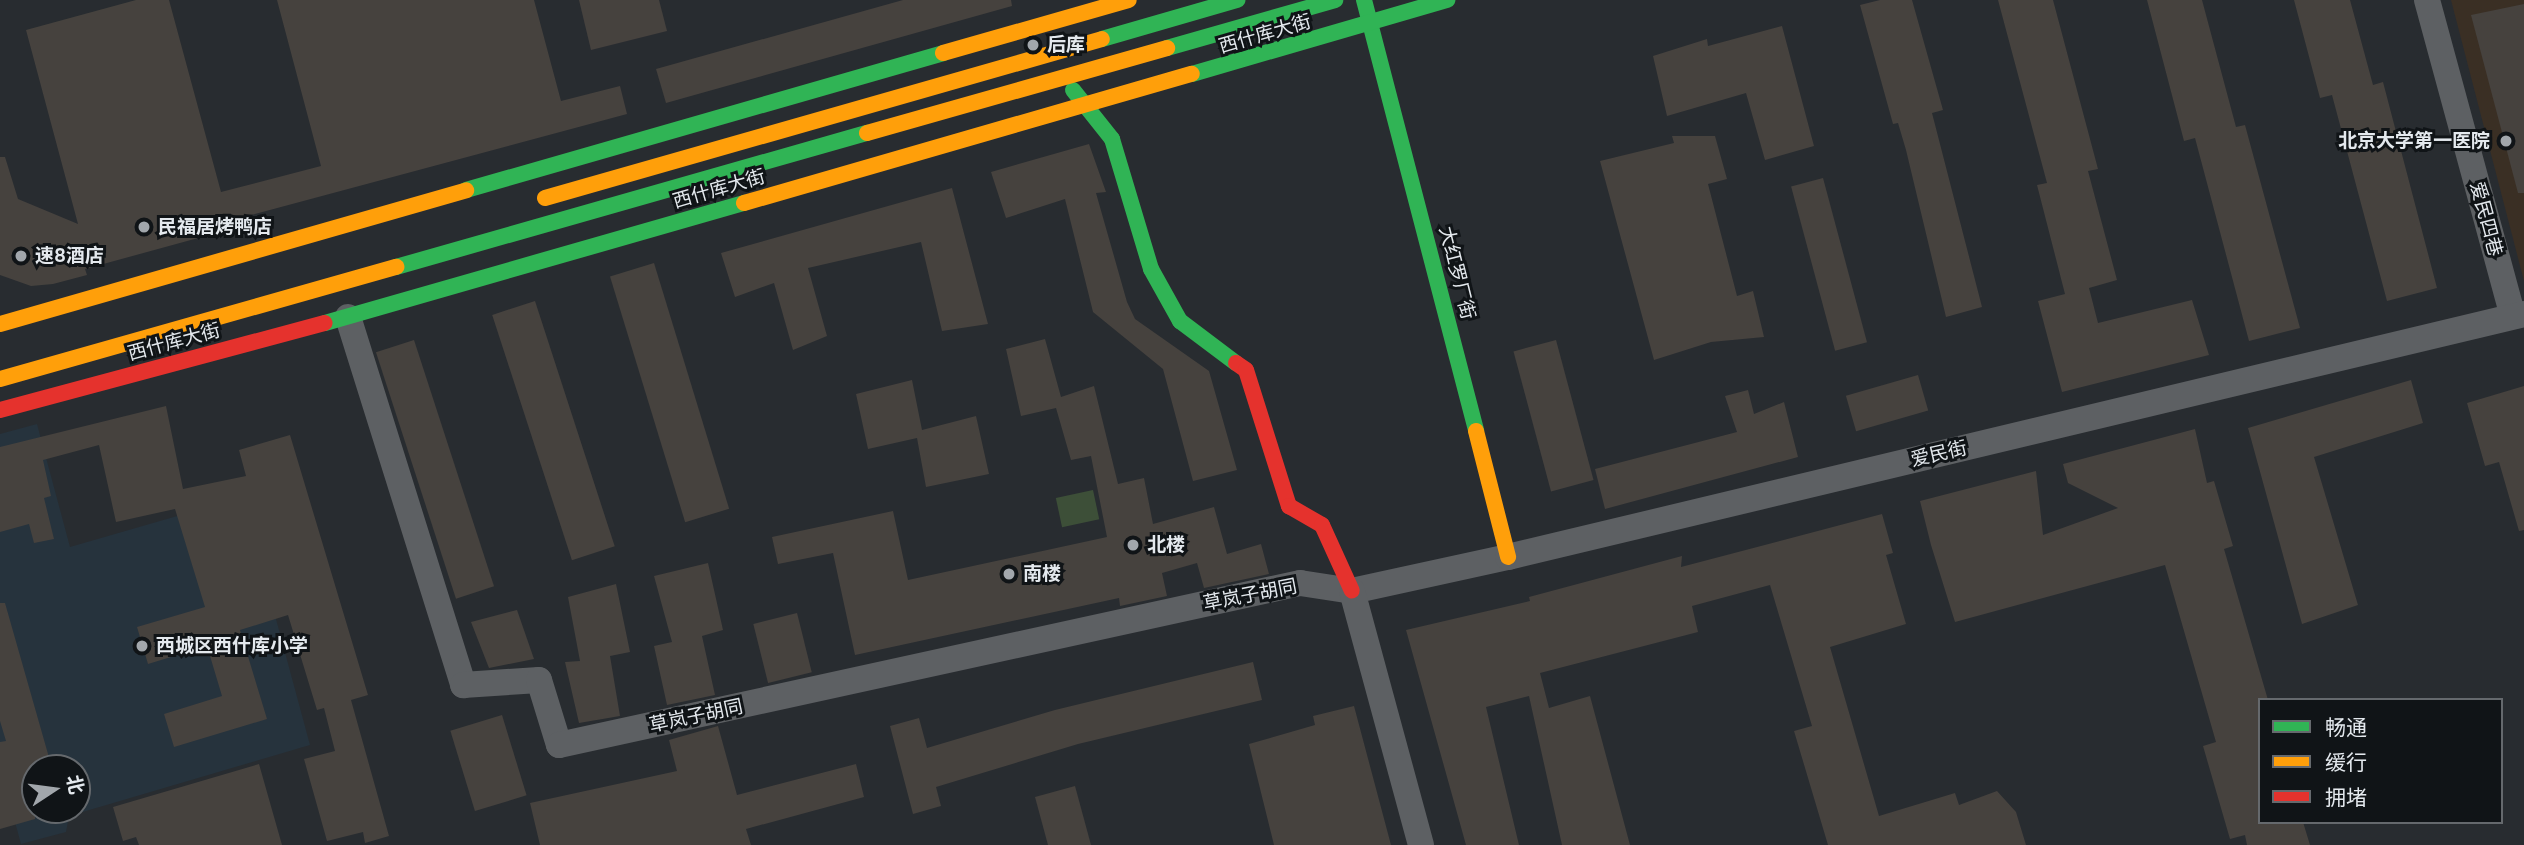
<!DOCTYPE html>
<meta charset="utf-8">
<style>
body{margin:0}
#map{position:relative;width:2524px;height:845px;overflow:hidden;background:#282c30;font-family:"DM Sans","Noto Sans SC",sans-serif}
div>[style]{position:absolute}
.built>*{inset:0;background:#26333d}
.medical>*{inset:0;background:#3a2f24}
.green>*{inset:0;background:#3d4f38;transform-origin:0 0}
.building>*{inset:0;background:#46423e;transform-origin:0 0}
.street>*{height:26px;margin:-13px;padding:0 13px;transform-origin:13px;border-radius:13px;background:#5d6063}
.fast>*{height:16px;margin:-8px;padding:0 8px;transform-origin:8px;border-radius:8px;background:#30b455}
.slow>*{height:16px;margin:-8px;padding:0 8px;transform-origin:8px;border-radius:8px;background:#ff9f0a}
.jam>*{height:16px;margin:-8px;padding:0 8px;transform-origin:8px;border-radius:8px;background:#e5322d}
.dots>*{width:19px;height:19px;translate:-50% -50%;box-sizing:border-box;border:4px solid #101417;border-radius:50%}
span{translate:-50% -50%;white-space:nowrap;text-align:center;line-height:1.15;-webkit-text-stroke:6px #101417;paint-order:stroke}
.street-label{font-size:19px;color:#e4e9ee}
.poi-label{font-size:19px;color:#e4e9ee;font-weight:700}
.left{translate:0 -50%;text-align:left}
.right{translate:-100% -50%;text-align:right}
.legend{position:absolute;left:2258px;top:698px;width:245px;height:126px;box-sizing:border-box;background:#101417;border:2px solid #65696d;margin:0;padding:9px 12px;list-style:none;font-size:21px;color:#e4e9ee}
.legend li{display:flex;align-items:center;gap:14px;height:35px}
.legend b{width:35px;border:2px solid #65696d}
.north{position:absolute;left:21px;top:754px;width:70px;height:70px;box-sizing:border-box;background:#101417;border:2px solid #65696d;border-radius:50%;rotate:77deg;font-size:19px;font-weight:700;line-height:28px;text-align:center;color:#e4e9ee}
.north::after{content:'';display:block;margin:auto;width:24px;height:32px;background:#a2a7ac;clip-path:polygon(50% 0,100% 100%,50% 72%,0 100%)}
</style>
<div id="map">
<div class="built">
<div style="clip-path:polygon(evenodd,37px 424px,70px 547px,243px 497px,310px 745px,69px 816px,66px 832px,21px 844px,0 767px,0 434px,37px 424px,35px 768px,77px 768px,77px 810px,35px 810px,35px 768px)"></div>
</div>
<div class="medical">
<div style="clip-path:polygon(2451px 0,2524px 0,2524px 281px)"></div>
</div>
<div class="green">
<div style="left:1093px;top:490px;width:30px;height:38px;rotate:78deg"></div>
</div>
<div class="building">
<div style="clip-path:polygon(136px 0,169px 0,221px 192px,321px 166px,277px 0,534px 0,561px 101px,620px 86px,627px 114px,229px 221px,231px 229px,85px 269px,87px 275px,53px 284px,31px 286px,0 275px,0 157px,5px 157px,18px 199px,78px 224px,26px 30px)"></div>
<div style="clip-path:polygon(579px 0,659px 0,667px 31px,591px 50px)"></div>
<div style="clip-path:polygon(903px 0,1011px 0,1012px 6px,666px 103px,656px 69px)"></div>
<div style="clip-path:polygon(1880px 0,1912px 0,1943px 110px,1932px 113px,1982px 307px,1946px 317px,1906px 150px,1898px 123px,1893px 124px,1860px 5px)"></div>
<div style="clip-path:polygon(1998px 0,2053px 0,2098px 169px,2088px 171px,2117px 280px,2089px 288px,2098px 323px,2192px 300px,2209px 355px,2062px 392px,2038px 301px,2065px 294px,2037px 185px,2047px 183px)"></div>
<div style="clip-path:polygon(2147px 0,2202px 0,2236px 127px,2245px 125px,2300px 328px,2249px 341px,2195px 138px,2184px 141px)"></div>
<div style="clip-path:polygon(2294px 0,2350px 0,2373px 85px,2383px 82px,2437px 288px,2387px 301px,2332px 95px,2320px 98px)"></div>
<div style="clip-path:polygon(2524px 4px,2524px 193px,2518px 193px,2471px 15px)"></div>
<div style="clip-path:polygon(1782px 26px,1814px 146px,1765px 160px,1746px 93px,1667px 116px,1653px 56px,1707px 39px,1708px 46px)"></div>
<div style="clip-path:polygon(1672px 136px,1715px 136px,1727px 179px,1708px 184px,1737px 296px,1753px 291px,1764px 337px,1711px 342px,1654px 360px,1600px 161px,1674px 143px)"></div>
<div style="clip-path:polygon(1089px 144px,1106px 192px,1096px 193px,1127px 302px,1135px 319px,1209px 371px,1237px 470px,1193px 481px,1163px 369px,1093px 312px,1065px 199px,1006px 218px,991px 172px)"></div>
<div style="left:1823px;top:178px;width:170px;height:33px;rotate:75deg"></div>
<div style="clip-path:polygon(952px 188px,988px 324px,942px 331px,921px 242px,808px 268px,827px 336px,793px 350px,774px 283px,735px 297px,721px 253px)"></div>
<div style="left:654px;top:263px;width:257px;height:46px;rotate:73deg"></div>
<div style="left:535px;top:301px;width:258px;height:45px;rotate:72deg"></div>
<div style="clip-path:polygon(1045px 339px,1061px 397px,1094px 386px,1118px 484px,1144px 478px,1153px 524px,1214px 507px,1227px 554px,1261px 544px,1269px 574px,1204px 588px,1197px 563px,1162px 573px,1167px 596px,1120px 606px,1119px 598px,855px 655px,833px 553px,778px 564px,772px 537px,893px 511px,908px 580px,1107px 537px,1091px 456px,1071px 460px,1056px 408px,1021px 416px,1006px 349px)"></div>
<div style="left:414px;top:340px;width:259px;height:40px;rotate:72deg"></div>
<div style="left:1556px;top:340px;width:145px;height:44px;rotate:75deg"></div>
<div style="left:1918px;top:375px;width:37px;height:75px;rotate:74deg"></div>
<div style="clip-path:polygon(912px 380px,922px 430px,976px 416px,989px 474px,926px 487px,917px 438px,868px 449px,856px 394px)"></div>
<div style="clip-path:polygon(2411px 380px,2423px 423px,2314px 457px,2358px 605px,2302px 624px,2248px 428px)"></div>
<div style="clip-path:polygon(2524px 386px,2524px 530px,2519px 531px,2499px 462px,2485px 466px,2467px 403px)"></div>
<div style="clip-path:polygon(1748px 390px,1754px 414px,1784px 402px,1798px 457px,1605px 509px,1595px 469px,1737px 432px,1725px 396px)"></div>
<div style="clip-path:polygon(166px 406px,183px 489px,246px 476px,239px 450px,290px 435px,368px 695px,351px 700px,389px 836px,365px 843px,363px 832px,327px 841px,304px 759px,335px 751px,324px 708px,317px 710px,288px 615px,240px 630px,267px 719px,174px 747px,164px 714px,222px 696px,207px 646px,148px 664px,137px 627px,205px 607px,175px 509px,116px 522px,99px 445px,43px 460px,51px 496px,44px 498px,54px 539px,34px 543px,29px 524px,0 532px,0 447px)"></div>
<div style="clip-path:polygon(2195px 429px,2207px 483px,2214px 481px,2233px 546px,2224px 549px,2268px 700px,2260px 700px,2260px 822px,2303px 822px,2310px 845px,2247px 845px,2245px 835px,2230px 839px,2203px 746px,2216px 742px,2165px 565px,1955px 622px,1931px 545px,1920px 501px,2036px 471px,2043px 535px,2118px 508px,2068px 483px,2063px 464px)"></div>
<div style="clip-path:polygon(1882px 514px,1893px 553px,1886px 555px,1906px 624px,1830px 647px,1879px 816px,1955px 793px,1959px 805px,1997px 791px,2016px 812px,2026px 845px,1828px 845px,1794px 731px,1812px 726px,1770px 585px,1692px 606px,1698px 632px,1540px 673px,1549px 708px,1590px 696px,1630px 845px,1562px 845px,1529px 696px,1486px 707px,1519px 845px,1466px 845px,1406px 630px,1530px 601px,1529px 597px,1682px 556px,1681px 567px)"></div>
<div style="clip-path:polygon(708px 563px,723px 630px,702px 636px,715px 695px,667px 705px,654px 646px,672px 642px,654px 576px)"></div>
<div style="clip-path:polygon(616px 584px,630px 652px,610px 656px,620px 716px,579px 723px,565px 662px,580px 661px,568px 597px)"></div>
<div style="clip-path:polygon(0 603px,5px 603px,52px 768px,35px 768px,35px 819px,0 829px,0 742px,6px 741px,0 721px)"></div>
<div style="clip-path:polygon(517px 610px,534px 659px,489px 668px,471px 622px)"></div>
<div style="left:797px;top:613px;width:61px;height:45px;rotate:76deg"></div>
<div style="clip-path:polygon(1253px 662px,1262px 700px,1078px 744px,936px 787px,941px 806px,913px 814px,890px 726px,919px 718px,927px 748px,1055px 710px)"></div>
<div style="clip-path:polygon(1354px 706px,1391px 845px,1274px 845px,1249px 744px,1315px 725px,1313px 716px)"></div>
<div style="left:502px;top:715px;width:84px;height:54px;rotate:73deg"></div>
<div style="clip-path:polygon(718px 726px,737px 795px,856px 764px,864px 797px,746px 829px,751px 845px,540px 845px,530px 803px,677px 771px,669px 740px)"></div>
<div style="clip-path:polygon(259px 764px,282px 845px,139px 845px,136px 837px,123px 841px,113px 807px)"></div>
<div style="clip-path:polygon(1075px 786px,1091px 845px,1048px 845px,1035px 797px)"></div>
</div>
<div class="street">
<div style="left:2427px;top:0;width:327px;rotate:74.8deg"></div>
<div style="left:348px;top:317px;width:386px;rotate:72.6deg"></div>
<div style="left:463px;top:685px;width:76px;rotate:-3.8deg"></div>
<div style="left:539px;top:680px;width:68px;rotate:72.9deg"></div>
<div style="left:559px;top:745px;width:759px;rotate:-12.33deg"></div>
<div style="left:1300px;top:583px;width:53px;rotate:8.7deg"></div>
<div style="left:1352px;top:591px;width:160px;rotate:-12.3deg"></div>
<div style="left:1508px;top:557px;width:1045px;rotate:-13.45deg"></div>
<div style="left:1352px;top:591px;width:263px;rotate:74.8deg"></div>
</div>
<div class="fast">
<div style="left:1364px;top:0;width:445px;rotate:75.4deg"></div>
<div style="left:1102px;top:39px;width:141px;rotate:-16.1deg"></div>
<div style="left:1167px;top:48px;width:175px;rotate:-15.9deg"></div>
<div style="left:1192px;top:74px;width:266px;rotate:-16.2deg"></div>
<div style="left:1073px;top:90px;width:63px;rotate:51.5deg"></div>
<div style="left:1112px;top:139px;width:136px;rotate:73.3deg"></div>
<div style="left:1151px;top:269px;width:60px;rotate:60.9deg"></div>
<div style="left:1180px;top:321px;width:70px;rotate:36.9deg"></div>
<div style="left:466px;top:190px;width:496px;rotate:-16deg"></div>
<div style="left:396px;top:267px;width:490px;rotate:-15.9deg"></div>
<div style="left:325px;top:323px;width:436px;rotate:-16deg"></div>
</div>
<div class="slow">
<div style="left:943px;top:53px;width:193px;rotate:-15.9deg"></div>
<div style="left:867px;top:133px;width:312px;rotate:-15.8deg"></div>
<div style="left:545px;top:198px;width:579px;rotate:-15.93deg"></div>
<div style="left:744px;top:203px;width:466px;rotate:-16.1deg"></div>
<div style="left:0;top:324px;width:485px;rotate:-16deg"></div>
<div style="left:0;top:379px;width:412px;rotate:-15.8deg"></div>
<div style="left:1476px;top:431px;width:130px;rotate:75.7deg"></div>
</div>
<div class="jam">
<div style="left:1236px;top:363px;width:12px;rotate:35deg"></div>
<div style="left:1246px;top:370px;width:143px;rotate:72.5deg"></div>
<div style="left:1289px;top:506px;width:38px;rotate:30deg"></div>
<div style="left:1322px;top:525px;width:72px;rotate:65.6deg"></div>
<div style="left:0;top:410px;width:336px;rotate:-15deg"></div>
</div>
<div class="dots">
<div style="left:1033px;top:45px;background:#a2a7ac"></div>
<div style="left:2506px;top:141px;background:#a2a7ac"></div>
<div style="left:144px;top:227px;background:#a2a7ac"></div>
<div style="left:21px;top:256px;background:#a2a7ac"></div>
<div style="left:1133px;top:545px;background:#a2a7ac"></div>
<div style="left:1009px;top:574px;background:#a2a7ac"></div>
<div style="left:142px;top:646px;background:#a2a7ac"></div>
</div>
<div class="street-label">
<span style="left:1265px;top:34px;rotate:-16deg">西什库大街</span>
<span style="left:719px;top:189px;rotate:-16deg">西什库大街</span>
<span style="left:2486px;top:219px;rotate:75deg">爱民四巷</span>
<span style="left:1457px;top:273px;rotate:76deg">大红罗厂街</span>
<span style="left:174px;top:342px;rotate:-15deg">西什库大街</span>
<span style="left:1939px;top:454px;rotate:-13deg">爱民街</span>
<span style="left:1250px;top:595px;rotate:-11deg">草岚子胡同</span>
<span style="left:696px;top:716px;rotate:-12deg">草岚子胡同</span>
</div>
<div class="poi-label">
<span class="left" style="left:1047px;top:45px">后库</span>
<span class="right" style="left:2490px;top:141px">北京大学第一医院</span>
<span class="left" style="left:158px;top:227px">民福居烤鸭店</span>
<span class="left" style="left:35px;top:256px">速8酒店</span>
<span class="left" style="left:1147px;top:545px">北楼</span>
<span class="left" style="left:1023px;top:574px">南楼</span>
<span class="left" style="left:156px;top:646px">西城区西什库小学</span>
</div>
<ul class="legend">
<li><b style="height:9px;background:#30b455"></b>畅通</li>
<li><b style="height:9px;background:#ff9f0a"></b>缓行</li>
<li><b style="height:9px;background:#e5322d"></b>拥堵</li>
</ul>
<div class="north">北</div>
</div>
